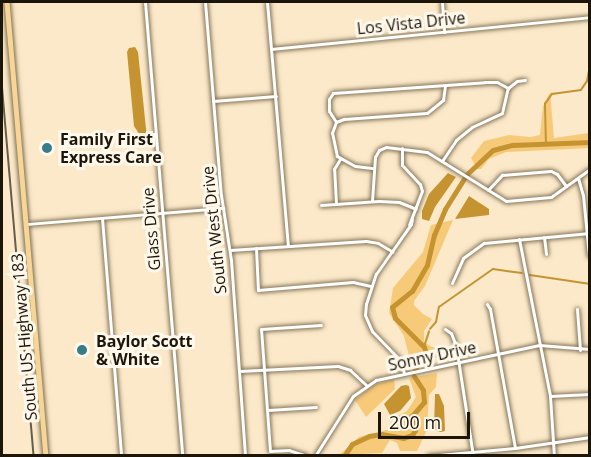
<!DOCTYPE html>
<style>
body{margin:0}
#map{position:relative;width:591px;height:457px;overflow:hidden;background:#fbe9c9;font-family:"Open Sans",sans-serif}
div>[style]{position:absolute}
.green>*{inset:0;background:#f7ca79}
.water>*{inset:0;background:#c59431}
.stream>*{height:1.5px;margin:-0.75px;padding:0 0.75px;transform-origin:0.75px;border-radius:0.75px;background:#c59431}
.river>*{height:5px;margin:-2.5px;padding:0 2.5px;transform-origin:2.5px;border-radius:2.5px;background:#c59431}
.roads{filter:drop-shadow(0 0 2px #807054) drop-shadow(0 0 2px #807054)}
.minor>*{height:3px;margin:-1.5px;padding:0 1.5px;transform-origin:1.5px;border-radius:1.5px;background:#fff}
.major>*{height:4.5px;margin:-2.25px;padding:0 2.25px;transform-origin:2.25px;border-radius:2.25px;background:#f7d695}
.rail>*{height:1.5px;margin:-0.75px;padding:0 0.75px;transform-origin:0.75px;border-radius:0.75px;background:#675d4b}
.dots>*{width:16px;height:16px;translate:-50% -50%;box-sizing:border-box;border:3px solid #fff8eb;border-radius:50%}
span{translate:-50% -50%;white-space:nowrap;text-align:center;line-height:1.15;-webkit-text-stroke:6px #fff8eb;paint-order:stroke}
.street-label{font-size:16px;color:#1b150a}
.poi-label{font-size:16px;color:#1b150a;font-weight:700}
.left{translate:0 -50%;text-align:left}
.frame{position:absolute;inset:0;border:3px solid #1b150a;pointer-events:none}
.scale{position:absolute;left:378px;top:412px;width:92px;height:27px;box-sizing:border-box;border:3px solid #1b150a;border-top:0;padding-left:8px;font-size:18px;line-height:21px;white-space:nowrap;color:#1b150a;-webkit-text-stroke:4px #fff8eb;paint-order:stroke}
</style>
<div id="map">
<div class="green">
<div style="clip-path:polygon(550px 92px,554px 138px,589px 133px,589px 148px,506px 152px,489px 159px,481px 169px,477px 169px,471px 158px,484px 141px,509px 135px,530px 137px,540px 135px,543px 106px)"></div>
<div style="clip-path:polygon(453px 220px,425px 286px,414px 301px,414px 305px,423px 314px,432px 319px,424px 331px,424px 342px,432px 347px,443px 347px,442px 358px,431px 358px,419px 367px,412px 368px,404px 336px,389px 313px,393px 288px,423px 252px,431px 225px)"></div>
<div style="clip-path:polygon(437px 373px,436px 387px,429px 395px,427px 430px,417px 451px,400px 451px,397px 443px,390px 440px,382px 453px,339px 455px,359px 437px,398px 427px,394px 418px,407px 411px,416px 397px,409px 378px)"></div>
<div style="clip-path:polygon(394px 379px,395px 389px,366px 417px,355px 400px,374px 385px)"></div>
</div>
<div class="water">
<div style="clip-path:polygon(135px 47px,138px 52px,148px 148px,134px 126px,127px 52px,129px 48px)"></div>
<div style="clip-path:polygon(448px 173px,456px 177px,435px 207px,429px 221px,422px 219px,422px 211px,429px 194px)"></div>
<div style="clip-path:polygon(469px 196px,489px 209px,489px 215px,455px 219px)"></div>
<div style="clip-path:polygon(406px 385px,409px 386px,411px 398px,400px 411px,390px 415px,384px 404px,401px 386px)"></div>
<div style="clip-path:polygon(435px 394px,439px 394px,444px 406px,445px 431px,441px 432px,434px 430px)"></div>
</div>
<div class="stream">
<div style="left:546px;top:146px;width:42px;rotate:-91.4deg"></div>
<div style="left:545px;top:104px;width:12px;rotate:-55deg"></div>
<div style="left:552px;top:94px;width:29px;rotate:-8deg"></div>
<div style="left:581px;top:90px;width:11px;rotate:-56deg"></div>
<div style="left:587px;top:81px;width:16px;rotate:-79deg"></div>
<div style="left:530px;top:275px;width:61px;rotate:8.5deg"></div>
<div style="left:430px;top:329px;width:9px;rotate:-49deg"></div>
<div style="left:436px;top:322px;width:15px;rotate:-79deg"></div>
<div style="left:439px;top:307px;width:66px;rotate:-35.1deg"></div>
<div style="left:493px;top:269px;width:29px;rotate:8deg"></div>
<div style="left:424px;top:347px;width:16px;rotate:-72deg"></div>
</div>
<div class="river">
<div style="left:467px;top:174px;width:35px;rotate:-43deg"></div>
<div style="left:493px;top:150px;width:20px;rotate:-15deg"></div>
<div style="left:512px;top:145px;width:78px;rotate:-2.2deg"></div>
<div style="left:415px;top:368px;width:19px;rotate:-54deg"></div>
<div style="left:426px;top:353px;width:6px;rotate:-108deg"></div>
<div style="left:424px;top:347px;width:41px;rotate:-135deg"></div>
<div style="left:395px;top:318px;width:11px;rotate:-105deg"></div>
<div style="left:392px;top:307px;width:26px;rotate:-39deg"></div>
<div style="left:412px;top:291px;width:30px;rotate:-60deg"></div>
<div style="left:427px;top:265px;width:31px;rotate:-77deg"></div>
<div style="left:434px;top:235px;width:28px;rotate:-67deg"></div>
<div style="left:445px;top:209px;width:36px;rotate:-58deg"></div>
<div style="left:344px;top:456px;width:14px;rotate:-56deg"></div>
<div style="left:352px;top:444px;width:19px;rotate:-25deg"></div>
<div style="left:369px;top:436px;width:12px;rotate:-9deg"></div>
<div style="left:381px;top:434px;width:22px;rotate:10deg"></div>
<div style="left:403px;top:438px;width:9px;rotate:-18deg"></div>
<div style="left:412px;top:435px;width:6px;rotate:-59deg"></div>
<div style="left:415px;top:430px;width:14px;rotate:-107deg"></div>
<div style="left:411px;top:417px;width:20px;rotate:-49deg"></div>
<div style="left:424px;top:402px;width:12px;rotate:-95deg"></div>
<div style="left:423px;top:390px;width:17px;rotate:-123deg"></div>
</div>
<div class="roads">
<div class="minor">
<div style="left:145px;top:2px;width:456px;rotate:85.3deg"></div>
<div style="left:205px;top:2px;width:194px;rotate:85.3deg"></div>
<div style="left:221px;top:195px;width:66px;rotate:81.3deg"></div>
<div style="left:231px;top:260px;width:196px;rotate:85.9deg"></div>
<div style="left:267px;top:2px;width:245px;rotate:85.1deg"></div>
<div style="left:442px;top:2px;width:30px;rotate:86deg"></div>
<div style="left:271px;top:49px;width:321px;rotate:-5.7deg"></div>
<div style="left:213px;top:101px;width:63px;rotate:-4.5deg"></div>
<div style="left:336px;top:122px;width:13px;rotate:-122deg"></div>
<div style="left:329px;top:111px;width:12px;rotate:-90deg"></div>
<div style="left:329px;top:99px;width:7px;rotate:-56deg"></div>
<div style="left:333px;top:93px;width:152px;rotate:-4.1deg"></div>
<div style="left:485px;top:82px;width:12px"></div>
<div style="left:497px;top:82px;width:13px;rotate:29deg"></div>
<div style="left:402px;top:148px;width:17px;rotate:90deg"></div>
<div style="left:402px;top:165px;width:26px;rotate:47deg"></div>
<div style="left:420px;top:184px;width:7px;rotate:74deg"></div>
<div style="left:422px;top:191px;width:36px;rotate:111deg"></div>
<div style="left:442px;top:161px;width:25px;rotate:-56deg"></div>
<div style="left:456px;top:140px;width:21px;rotate:-39deg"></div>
<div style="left:472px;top:127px;width:33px;rotate:-25deg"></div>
<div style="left:502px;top:113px;width:26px;rotate:-77deg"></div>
<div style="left:508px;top:88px;width:11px;rotate:-38deg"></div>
<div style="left:517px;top:81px;width:8px;rotate:-7deg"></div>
<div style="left:372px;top:168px;width:17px;rotate:-173deg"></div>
<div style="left:355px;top:166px;width:21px;rotate:-151deg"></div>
<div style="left:337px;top:156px;width:24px;rotate:-102deg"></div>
<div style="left:332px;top:133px;width:12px;rotate:-70deg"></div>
<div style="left:336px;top:122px;width:9px;rotate:-21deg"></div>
<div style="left:344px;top:119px;width:83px;rotate:-4.1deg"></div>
<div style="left:427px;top:113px;width:21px;rotate:-39deg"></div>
<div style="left:443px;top:100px;width:14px;rotate:-82deg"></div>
<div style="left:578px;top:178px;width:18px;rotate:74deg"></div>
<div style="left:583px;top:195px;width:61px;rotate:84.4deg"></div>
<div style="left:488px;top:190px;width:21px;rotate:-47deg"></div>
<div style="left:502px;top:175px;width:49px;rotate:-4.7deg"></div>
<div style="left:551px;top:171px;width:7px;rotate:27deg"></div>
<div style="left:557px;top:174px;width:15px;rotate:53deg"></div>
<div style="left:372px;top:201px;width:44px;rotate:-86.1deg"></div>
<div style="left:375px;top:157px;width:8px;rotate:-60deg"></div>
<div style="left:379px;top:150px;width:8px;rotate:-23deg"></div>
<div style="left:386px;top:147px;width:41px;rotate:7deg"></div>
<div style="left:427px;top:152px;width:93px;rotate:31.8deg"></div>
<div style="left:506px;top:201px;width:45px;rotate:-5.1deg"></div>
<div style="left:551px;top:197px;width:48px;rotate:-35.7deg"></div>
<div style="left:336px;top:204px;width:35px;rotate:-93deg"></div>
<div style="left:334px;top:169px;width:12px;rotate:-59deg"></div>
<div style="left:321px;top:205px;width:58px;rotate:-3.9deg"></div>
<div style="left:379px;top:201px;width:20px;rotate:3deg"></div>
<div style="left:399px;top:202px;width:18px;rotate:22deg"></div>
<div style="left:102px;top:218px;width:239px;rotate:85.4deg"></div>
<div style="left:27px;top:224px;width:197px;rotate:-4.7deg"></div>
<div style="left:544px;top:237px;width:17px;rotate:83deg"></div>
<div style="left:519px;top:239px;width:160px;rotate:78.8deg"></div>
<div style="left:550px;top:396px;width:60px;rotate:86.2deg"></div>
<div style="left:256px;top:248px;width:42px;rotate:87.3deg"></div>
<div style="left:258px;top:290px;width:95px;rotate:-4.8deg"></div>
<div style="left:353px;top:282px;width:17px;rotate:13deg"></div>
<div style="left:230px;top:250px;width:136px;rotate:-3.8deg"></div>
<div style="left:366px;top:241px;width:12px;rotate:9deg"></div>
<div style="left:378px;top:243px;width:17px;rotate:31deg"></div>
<div style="left:452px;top:283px;width:27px;rotate:-66deg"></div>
<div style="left:463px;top:258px;width:26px;rotate:-36deg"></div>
<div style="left:484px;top:243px;width:106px;rotate:-5.4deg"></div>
<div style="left:487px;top:304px;width:6px;rotate:59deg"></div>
<div style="left:490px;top:309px;width:141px;rotate:79.8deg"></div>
<div style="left:577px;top:309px;width:41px;rotate:85.8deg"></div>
<div style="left:445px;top:329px;width:7px;rotate:34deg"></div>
<div style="left:451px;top:333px;width:14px;rotate:69deg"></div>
<div style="left:456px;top:346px;width:111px;rotate:81.2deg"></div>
<div style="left:239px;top:371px;width:99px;rotate:-2.9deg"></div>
<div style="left:338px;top:366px;width:13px;rotate:18deg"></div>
<div style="left:350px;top:370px;width:22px;rotate:43deg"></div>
<div style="left:404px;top:373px;width:15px;rotate:-110deg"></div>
<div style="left:399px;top:359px;width:39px;rotate:-134deg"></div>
<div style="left:372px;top:331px;width:17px;rotate:-114deg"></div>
<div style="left:365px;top:315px;width:11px;rotate:-85deg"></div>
<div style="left:366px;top:304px;width:32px;rotate:-72deg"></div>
<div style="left:376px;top:274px;width:61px;rotate:-55deg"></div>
<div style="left:411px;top:224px;width:5px;rotate:-79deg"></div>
<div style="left:550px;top:396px;width:40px;rotate:-2.9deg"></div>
<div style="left:268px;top:410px;width:48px;rotate:-3.6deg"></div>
<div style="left:307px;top:456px;width:19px;rotate:-162deg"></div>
<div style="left:289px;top:450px;width:19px;rotate:177deg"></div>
<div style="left:270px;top:451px;width:122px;rotate:-94.2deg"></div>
<div style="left:261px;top:329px;width:60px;rotate:-3.8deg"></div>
<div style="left:315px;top:456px;width:71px;rotate:-57.7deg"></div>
<div style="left:353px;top:396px;width:28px;rotate:-35deg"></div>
<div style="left:376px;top:380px;width:167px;rotate:-12.1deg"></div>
<div style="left:539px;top:345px;width:51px;rotate:4.5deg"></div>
<div style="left:428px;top:456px;width:87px;rotate:-5.3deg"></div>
<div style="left:515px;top:448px;width:76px;rotate:-8.3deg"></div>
</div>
<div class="major">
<div style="left:7px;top:2px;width:456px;rotate:85.1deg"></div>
</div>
</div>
<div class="rail">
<div style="left:2px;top:82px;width:375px;rotate:85.1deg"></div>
</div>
<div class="dots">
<div style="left:47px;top:148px;background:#377d89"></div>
<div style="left:82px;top:350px;background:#377d89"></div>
</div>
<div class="street-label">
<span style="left:411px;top:23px;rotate:-6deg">Los Vista Drive</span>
<span style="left:151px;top:229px;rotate:-95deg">Glass Drive</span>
<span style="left:214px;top:230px;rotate:-96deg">South West Drive</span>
<span style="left:24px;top:337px;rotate:-95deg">South US Highway 183</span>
<span style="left:432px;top:356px;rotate:-12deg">Sonny Drive</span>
</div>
<div class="poi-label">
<span class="left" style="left:60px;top:148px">Family First<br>Express Care</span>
<span class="left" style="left:96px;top:350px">Baylor Scott<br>&amp; White</span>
</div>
<div class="frame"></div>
<div class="scale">200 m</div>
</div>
